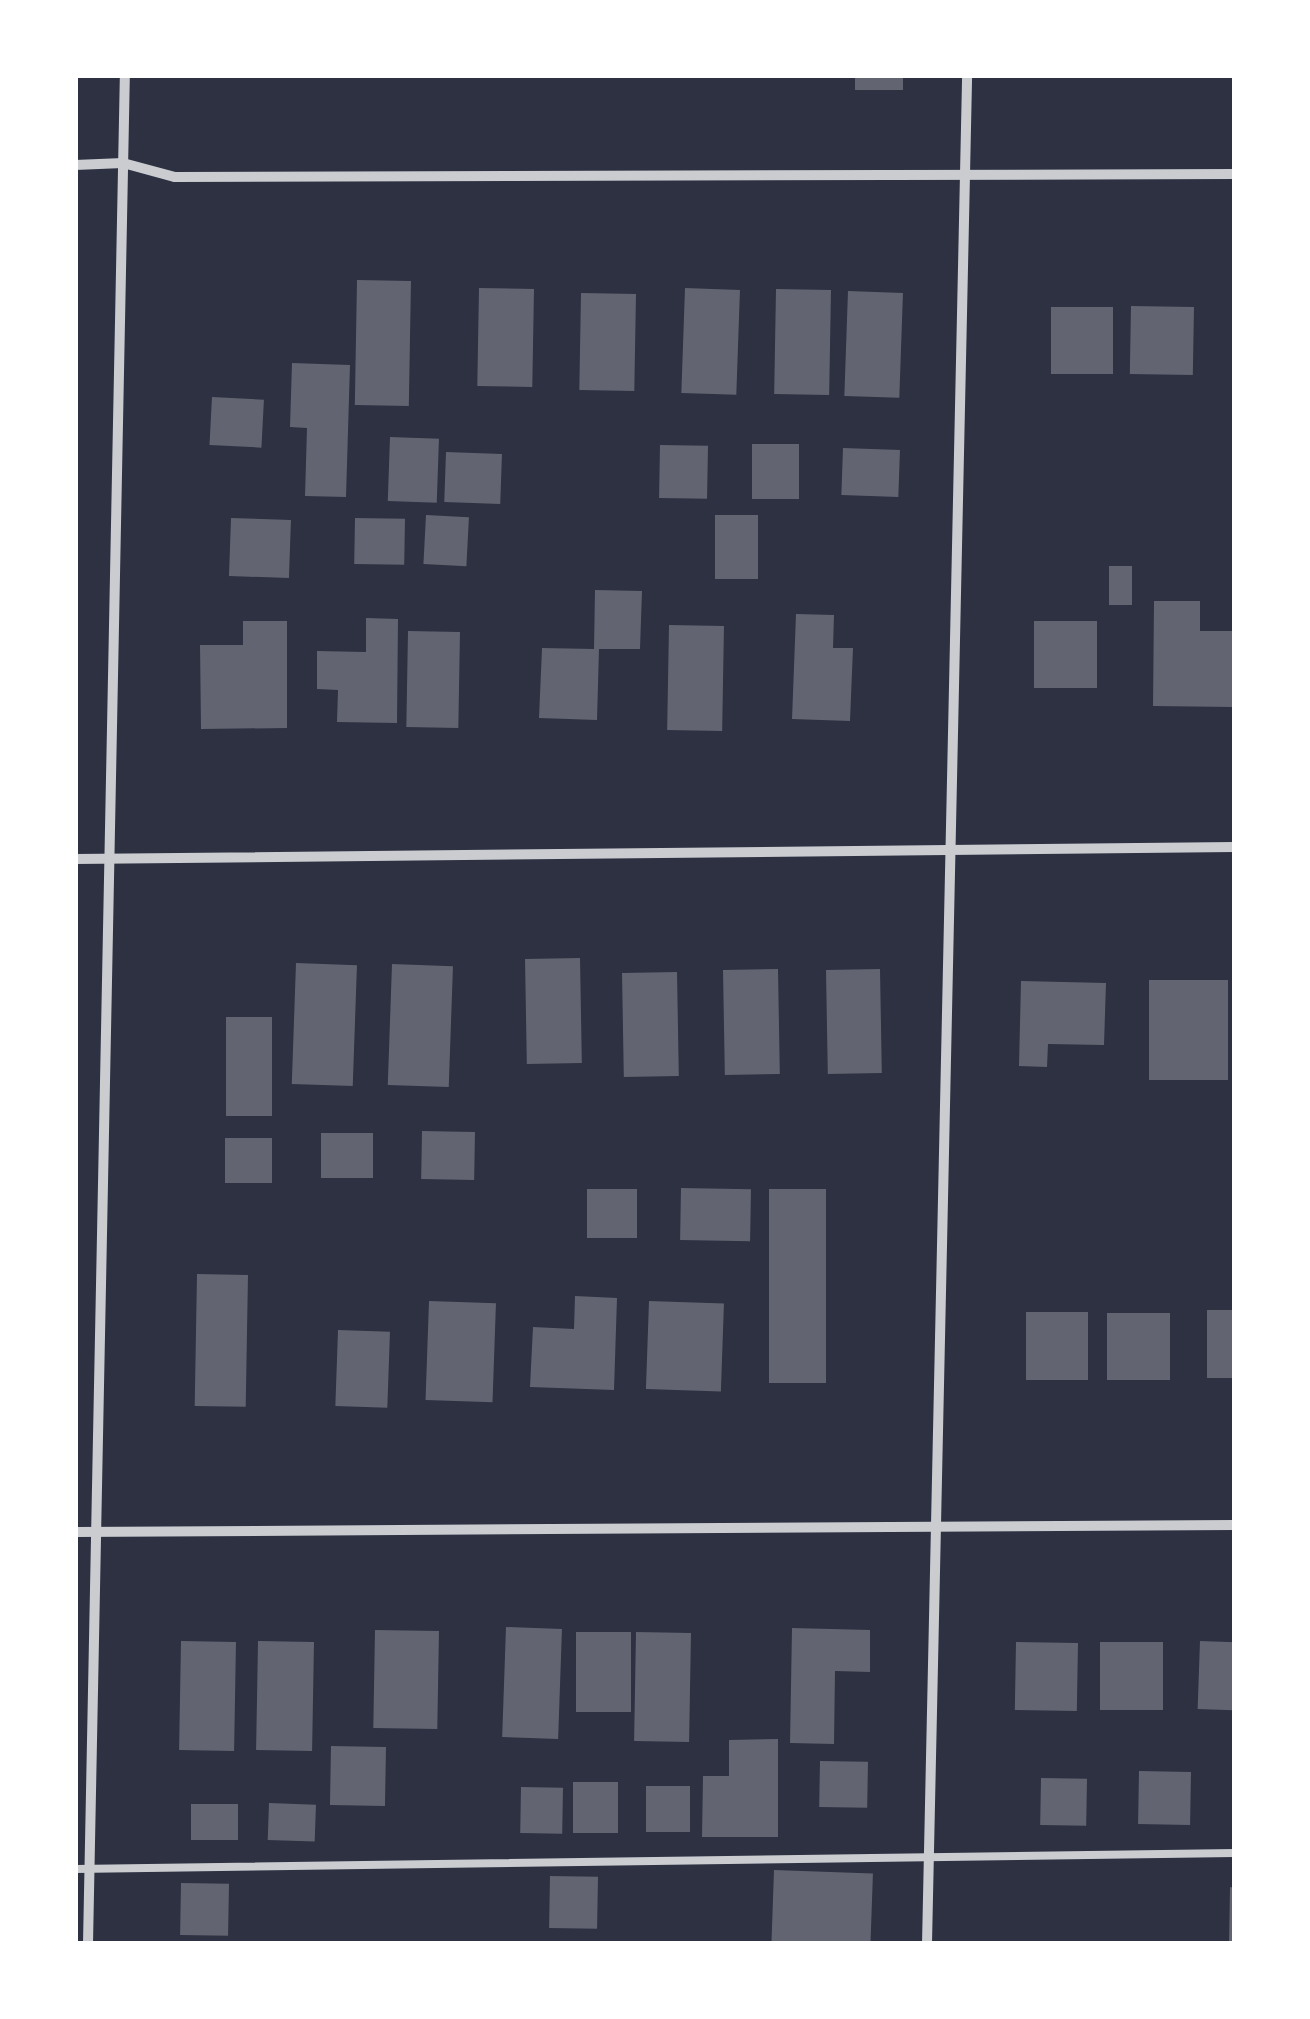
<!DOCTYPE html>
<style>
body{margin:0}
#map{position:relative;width:1310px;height:2019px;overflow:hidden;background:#2d3142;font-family:Arial,sans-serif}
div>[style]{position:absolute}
.building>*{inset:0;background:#626471;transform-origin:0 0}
.service>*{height:8px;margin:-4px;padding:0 4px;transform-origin:4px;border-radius:4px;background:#caccd0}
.minor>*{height:10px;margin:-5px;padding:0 5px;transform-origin:5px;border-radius:5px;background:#caccd0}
span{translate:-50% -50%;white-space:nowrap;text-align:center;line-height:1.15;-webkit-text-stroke:10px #fff;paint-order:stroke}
.frame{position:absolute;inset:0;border:78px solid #fff;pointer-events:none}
</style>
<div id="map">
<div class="building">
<div style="left:855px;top:75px;width:48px;height:15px"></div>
<div style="left:357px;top:280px;width:54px;height:125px;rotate:1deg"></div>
<div style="left:479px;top:288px;width:55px;height:98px;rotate:1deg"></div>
<div style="left:685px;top:288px;width:55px;height:105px;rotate:2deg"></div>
<div style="left:776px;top:289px;width:55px;height:105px;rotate:1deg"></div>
<div style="left:848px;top:291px;width:55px;height:105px;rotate:2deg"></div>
<div style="left:581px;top:293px;width:55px;height:97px;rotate:1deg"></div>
<div style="left:1131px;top:306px;width:63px;height:68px;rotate:1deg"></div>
<div style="left:1051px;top:307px;width:62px;height:67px"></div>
<div style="clip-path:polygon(292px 363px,350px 365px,346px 497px,305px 496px,307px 428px,290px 427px)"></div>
<div style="left:212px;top:397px;width:52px;height:48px;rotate:3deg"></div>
<div style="left:390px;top:437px;width:49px;height:64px;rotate:2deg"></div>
<div style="left:752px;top:444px;width:47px;height:55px"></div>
<div style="left:660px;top:445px;width:48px;height:53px;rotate:1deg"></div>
<div style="left:843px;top:448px;width:57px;height:47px;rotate:2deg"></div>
<div style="left:446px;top:452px;width:56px;height:50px;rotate:2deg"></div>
<div style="left:426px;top:515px;width:43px;height:49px;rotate:3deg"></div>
<div style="left:715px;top:515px;width:43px;height:64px"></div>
<div style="left:231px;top:518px;width:60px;height:58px;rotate:2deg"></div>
<div style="left:355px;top:518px;width:50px;height:46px;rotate:1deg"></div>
<div style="left:1109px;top:566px;width:23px;height:39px"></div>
<div style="clip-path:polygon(595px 590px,642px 591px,640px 649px,599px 649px,597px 720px,539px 718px,542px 648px,594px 649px)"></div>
<div style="clip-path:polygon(1154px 601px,1200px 601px,1200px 631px,1233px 631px,1233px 707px,1153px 706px)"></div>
<div style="clip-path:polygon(796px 614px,834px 615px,833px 648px,853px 648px,850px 721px,792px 719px)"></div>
<div style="clip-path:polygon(366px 618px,398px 619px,397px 723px,337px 722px,338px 690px,317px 689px,317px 651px,366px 652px)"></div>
<div style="clip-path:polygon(243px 621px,287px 621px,287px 728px,201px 729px,200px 645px,243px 645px)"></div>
<div style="left:1034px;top:621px;width:63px;height:67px"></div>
<div style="left:669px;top:625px;width:55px;height:105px;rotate:1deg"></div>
<div style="left:408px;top:631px;width:52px;height:96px;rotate:1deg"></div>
<div style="left:580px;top:958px;width:105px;height:55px;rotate:89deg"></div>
<div style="left:296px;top:963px;width:61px;height:121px;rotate:2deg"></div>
<div style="left:392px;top:964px;width:61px;height:121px;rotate:2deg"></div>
<div style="left:778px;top:969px;width:105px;height:55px;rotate:89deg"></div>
<div style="left:880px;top:969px;width:104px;height:54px;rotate:89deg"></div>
<div style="left:677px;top:972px;width:104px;height:55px;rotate:89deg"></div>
<div style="left:1149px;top:980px;width:79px;height:100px"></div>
<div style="clip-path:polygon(1021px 981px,1106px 983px,1104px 1045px,1048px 1044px,1047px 1067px,1019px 1066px)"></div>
<div style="left:226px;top:1017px;width:46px;height:99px"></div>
<div style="left:422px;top:1131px;width:53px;height:48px;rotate:1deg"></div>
<div style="left:321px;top:1133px;width:52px;height:45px"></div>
<div style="left:225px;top:1138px;width:47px;height:45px"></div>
<div style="left:681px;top:1188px;width:70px;height:52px;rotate:1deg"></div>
<div style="left:587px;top:1189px;width:50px;height:49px"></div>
<div style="left:769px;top:1189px;width:57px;height:194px"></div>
<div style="left:197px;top:1274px;width:51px;height:132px;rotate:1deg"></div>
<div style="clip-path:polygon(575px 1296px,617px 1298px,614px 1390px,530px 1387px,533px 1327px,574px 1329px)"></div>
<div style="left:429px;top:1301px;width:67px;height:99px;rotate:2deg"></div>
<div style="left:649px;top:1301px;width:75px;height:88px;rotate:2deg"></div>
<div style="left:1207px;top:1310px;width:28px;height:68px"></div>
<div style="left:1026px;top:1312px;width:62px;height:68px"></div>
<div style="left:1107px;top:1313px;width:63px;height:67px"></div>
<div style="left:338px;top:1330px;width:52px;height:76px;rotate:2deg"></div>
<div style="left:506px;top:1627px;width:56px;height:110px;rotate:2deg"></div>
<div style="clip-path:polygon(792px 1628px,870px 1630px,870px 1672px,835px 1671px,834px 1744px,790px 1743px)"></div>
<div style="left:375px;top:1630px;width:64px;height:98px;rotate:1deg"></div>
<div style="left:576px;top:1632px;width:55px;height:80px"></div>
<div style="left:636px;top:1632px;width:55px;height:109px;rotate:1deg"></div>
<div style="left:181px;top:1641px;width:55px;height:109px;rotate:1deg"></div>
<div style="left:258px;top:1641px;width:56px;height:109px;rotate:1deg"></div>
<div style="left:1200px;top:1641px;width:35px;height:68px;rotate:2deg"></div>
<div style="left:1016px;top:1642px;width:62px;height:68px;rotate:1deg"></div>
<div style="left:1100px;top:1642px;width:63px;height:68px"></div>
<div style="clip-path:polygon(778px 1739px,778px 1837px,702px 1837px,703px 1776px,729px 1776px,729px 1740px)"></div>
<div style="left:331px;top:1746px;width:55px;height:59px;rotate:1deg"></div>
<div style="left:820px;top:1761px;width:48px;height:46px;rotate:1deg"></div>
<div style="left:1139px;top:1771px;width:52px;height:53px;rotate:1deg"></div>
<div style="left:1041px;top:1778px;width:46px;height:47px;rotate:1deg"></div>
<div style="left:618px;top:1782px;width:51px;height:45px;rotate:90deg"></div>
<div style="left:646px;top:1786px;width:44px;height:46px"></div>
<div style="left:521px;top:1787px;width:42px;height:46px;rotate:1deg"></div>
<div style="left:269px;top:1803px;width:47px;height:37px;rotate:2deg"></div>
<div style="left:191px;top:1804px;width:47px;height:36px"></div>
<div style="left:774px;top:1870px;width:99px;height:74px;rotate:2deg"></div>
<div style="left:550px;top:1876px;width:48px;height:52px;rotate:1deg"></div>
<div style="left:181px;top:1883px;width:48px;height:52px;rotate:1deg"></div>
<div style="clip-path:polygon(1230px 1887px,1235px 1888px,1235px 1944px,1229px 1944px)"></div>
</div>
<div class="service">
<div style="left:75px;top:1869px;width:1160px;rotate:-0.79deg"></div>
</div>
<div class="minor">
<div style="left:75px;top:165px;width:48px;rotate:-2.4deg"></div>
<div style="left:123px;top:163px;width:54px;rotate:15.1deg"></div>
<div style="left:175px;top:177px;width:1060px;rotate:-0.16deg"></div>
<div style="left:75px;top:859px;width:1160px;rotate:-0.59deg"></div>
<div style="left:75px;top:1532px;width:1160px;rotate:-0.35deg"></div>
<div style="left:88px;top:1944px;width:1869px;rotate:-88.87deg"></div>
<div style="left:927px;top:1944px;width:1869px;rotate:-88.77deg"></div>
</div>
<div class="frame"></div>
</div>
